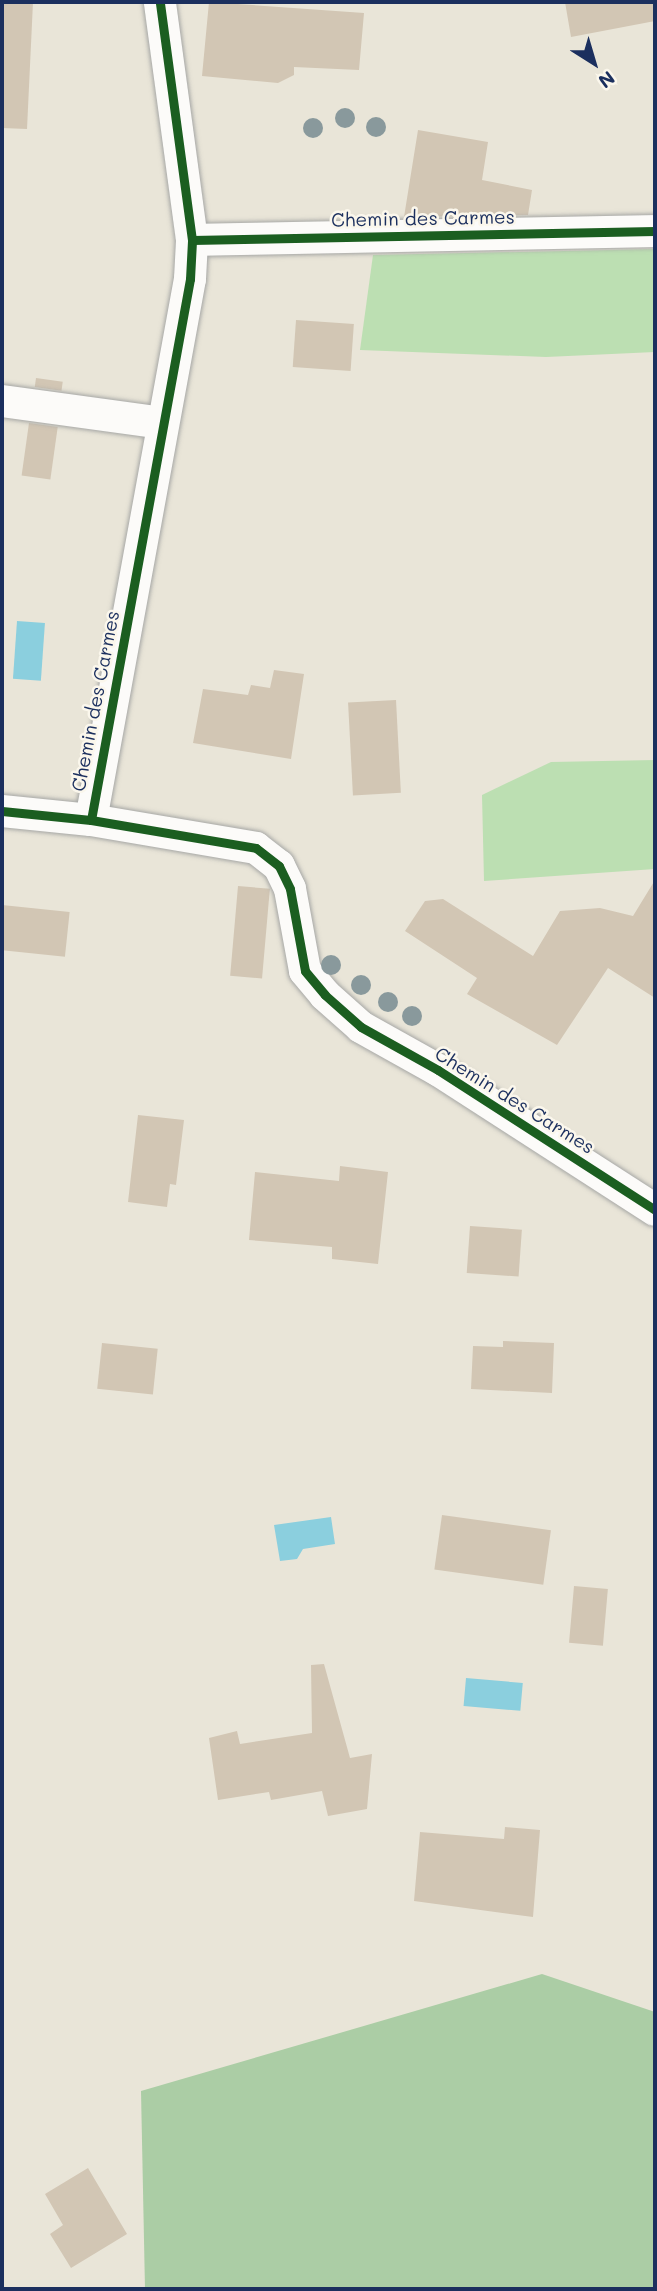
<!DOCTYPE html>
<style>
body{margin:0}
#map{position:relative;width:657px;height:2291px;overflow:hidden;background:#e9e5d8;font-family:Mali,sans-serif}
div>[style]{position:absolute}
.green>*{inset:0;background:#bcdfb2}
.forest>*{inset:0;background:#abcda5}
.water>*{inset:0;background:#8bcfde;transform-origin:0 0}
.building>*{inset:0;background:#d2c6b4;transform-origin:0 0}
.roads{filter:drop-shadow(0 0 2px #a6a7a5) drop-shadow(0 0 2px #a6a7a5)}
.minor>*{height:32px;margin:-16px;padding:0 16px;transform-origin:16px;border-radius:16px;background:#fcfbf9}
.cycleway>*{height:9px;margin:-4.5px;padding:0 4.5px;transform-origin:4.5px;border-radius:4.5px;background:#1b5e20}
.trees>*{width:20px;height:20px;margin:-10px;border-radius:50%;background:#89999c}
span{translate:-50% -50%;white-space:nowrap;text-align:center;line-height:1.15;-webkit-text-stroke:5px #fbf7ec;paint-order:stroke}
.street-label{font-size:19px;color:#1b2f5e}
.frame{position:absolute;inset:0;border:4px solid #1b2f5e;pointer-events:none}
.north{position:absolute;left:559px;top:28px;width:70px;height:70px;-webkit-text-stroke:5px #fbf7ec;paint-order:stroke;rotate:143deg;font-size:19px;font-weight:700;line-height:28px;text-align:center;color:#1b2f5e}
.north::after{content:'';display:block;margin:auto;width:24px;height:32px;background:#1b2f5e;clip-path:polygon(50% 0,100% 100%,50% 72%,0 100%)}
</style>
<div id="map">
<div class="green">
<div style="clip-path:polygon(655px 249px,655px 352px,546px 357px,360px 350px,373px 255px)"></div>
<div style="clip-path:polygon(655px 760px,655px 869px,484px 881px,482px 795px,551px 762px)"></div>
</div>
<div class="forest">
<div style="clip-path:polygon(542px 1974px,655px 2012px,655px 2289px,145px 2289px,141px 2091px)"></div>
</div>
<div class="water">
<div style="left:17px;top:621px;width:28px;height:58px;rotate:4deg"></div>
<div style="clip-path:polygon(331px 1517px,335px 1544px,303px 1549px,297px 1559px,280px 1561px,274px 1525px)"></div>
<div style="left:466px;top:1678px;width:57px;height:28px;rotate:5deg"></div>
</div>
<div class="building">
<div style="clip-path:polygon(2px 2px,33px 2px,27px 129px,2px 128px)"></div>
<div style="clip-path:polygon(209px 2px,364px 13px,359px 70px,294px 67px,294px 75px,278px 83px,202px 76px)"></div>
<div style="clip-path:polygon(565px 2px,655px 2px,655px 21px,571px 37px)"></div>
<div style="clip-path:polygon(418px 130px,488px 142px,482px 180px,532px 190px,528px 215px,404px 217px)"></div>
<div style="left:296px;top:320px;width:58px;height:47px;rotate:4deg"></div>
<div style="left:36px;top:378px;width:27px;height:9px;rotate:8deg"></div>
<div style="left:29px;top:423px;width:29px;height:53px;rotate:8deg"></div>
<div style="clip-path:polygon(274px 670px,304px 674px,291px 759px,193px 743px,203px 689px,248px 695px,251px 685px,270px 688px)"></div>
<div style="left:396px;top:700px;width:93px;height:48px;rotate:87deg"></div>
<div style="clip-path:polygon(655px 880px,655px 998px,608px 968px,557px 1045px,467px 994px,477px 978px,405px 931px,425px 901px,443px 899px,533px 956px,560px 911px,600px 908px,633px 916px)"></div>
<div style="left:238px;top:886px;width:32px;height:90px;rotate:5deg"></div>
<div style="left:2px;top:905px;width:68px;height:45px;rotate:6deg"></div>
<div style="clip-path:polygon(138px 1115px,184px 1120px,176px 1185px,170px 1184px,167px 1207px,128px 1202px)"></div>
<div style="clip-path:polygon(340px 1166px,388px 1172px,378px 1264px,332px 1259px,332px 1247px,249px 1240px,255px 1172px,339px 1181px)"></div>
<div style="left:470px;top:1226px;width:52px;height:47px;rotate:4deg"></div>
<div style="clip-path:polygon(503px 1341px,554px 1343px,552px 1393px,471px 1389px,473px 1346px,503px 1347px)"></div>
<div style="left:102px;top:1343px;width:56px;height:46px;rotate:6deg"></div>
<div style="left:442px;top:1515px;width:110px;height:55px;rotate:8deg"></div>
<div style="left:574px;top:1586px;width:34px;height:57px;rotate:5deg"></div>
<div style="clip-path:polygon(324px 1664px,350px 1758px,372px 1754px,367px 1809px,328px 1816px,322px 1791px,271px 1800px,269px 1792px,218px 1800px,209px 1738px,237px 1731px,240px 1744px,312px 1733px,311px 1665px)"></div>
<div style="clip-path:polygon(505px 1827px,540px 1830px,533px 1917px,414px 1901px,420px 1832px,504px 1839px)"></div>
<div style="clip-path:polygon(88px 2168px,127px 2234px,71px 2268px,50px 2234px,63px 2225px,45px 2194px)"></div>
</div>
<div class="roads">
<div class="minor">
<div style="left:192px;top:240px;width:463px;rotate:-1.1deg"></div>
<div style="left:2px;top:401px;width:162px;rotate:7.8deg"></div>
<div style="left:2px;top:811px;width:89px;rotate:5.8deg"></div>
<div style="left:91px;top:820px;width:167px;rotate:9.6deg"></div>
<div style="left:256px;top:848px;width:29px;rotate:38deg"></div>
<div style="left:279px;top:866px;width:25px;rotate:64deg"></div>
<div style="left:290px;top:889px;width:83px;rotate:79.6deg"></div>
<div style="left:305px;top:971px;width:31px;rotate:50deg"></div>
<div style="left:325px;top:995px;width:48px;rotate:41.6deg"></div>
<div style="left:361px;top:1027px;width:88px;rotate:29.2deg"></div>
<div style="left:438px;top:1070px;width:258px;rotate:32.8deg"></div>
<div style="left:91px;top:820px;width:550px;rotate:-79.63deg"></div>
<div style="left:190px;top:279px;width:39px;rotate:-87deg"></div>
<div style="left:192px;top:240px;width:240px;rotate:-97.7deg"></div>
</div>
</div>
<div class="cycleway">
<div style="left:192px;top:240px;width:463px;rotate:-1.1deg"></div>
<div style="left:2px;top:811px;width:89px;rotate:5.8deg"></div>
<div style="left:91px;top:820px;width:167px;rotate:9.6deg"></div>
<div style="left:256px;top:848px;width:29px;rotate:38deg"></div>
<div style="left:279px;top:866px;width:25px;rotate:64deg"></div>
<div style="left:290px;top:889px;width:83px;rotate:79.6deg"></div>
<div style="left:305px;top:971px;width:31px;rotate:50deg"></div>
<div style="left:325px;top:995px;width:48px;rotate:41.6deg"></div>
<div style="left:361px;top:1027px;width:88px;rotate:29.2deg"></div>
<div style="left:438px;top:1070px;width:258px;rotate:32.8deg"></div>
<div style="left:91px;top:820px;width:550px;rotate:-79.63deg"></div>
<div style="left:190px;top:279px;width:39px;rotate:-87deg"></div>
<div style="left:192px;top:240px;width:240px;rotate:-97.7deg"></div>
</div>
<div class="trees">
<div style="left:345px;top:118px"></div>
<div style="left:376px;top:127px"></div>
<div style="left:313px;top:128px"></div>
<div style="left:331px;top:965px"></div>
<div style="left:361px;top:985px"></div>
<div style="left:388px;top:1002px"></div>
<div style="left:412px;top:1016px"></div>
</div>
<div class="street-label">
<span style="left:423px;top:218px;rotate:-1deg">Chemin des Carmes</span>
<span style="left:95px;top:701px;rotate:-79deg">Chemin des Carmes</span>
<span style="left:515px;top:1100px;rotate:32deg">Chemin des Carmes</span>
</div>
<div class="frame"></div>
<div class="north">N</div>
</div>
